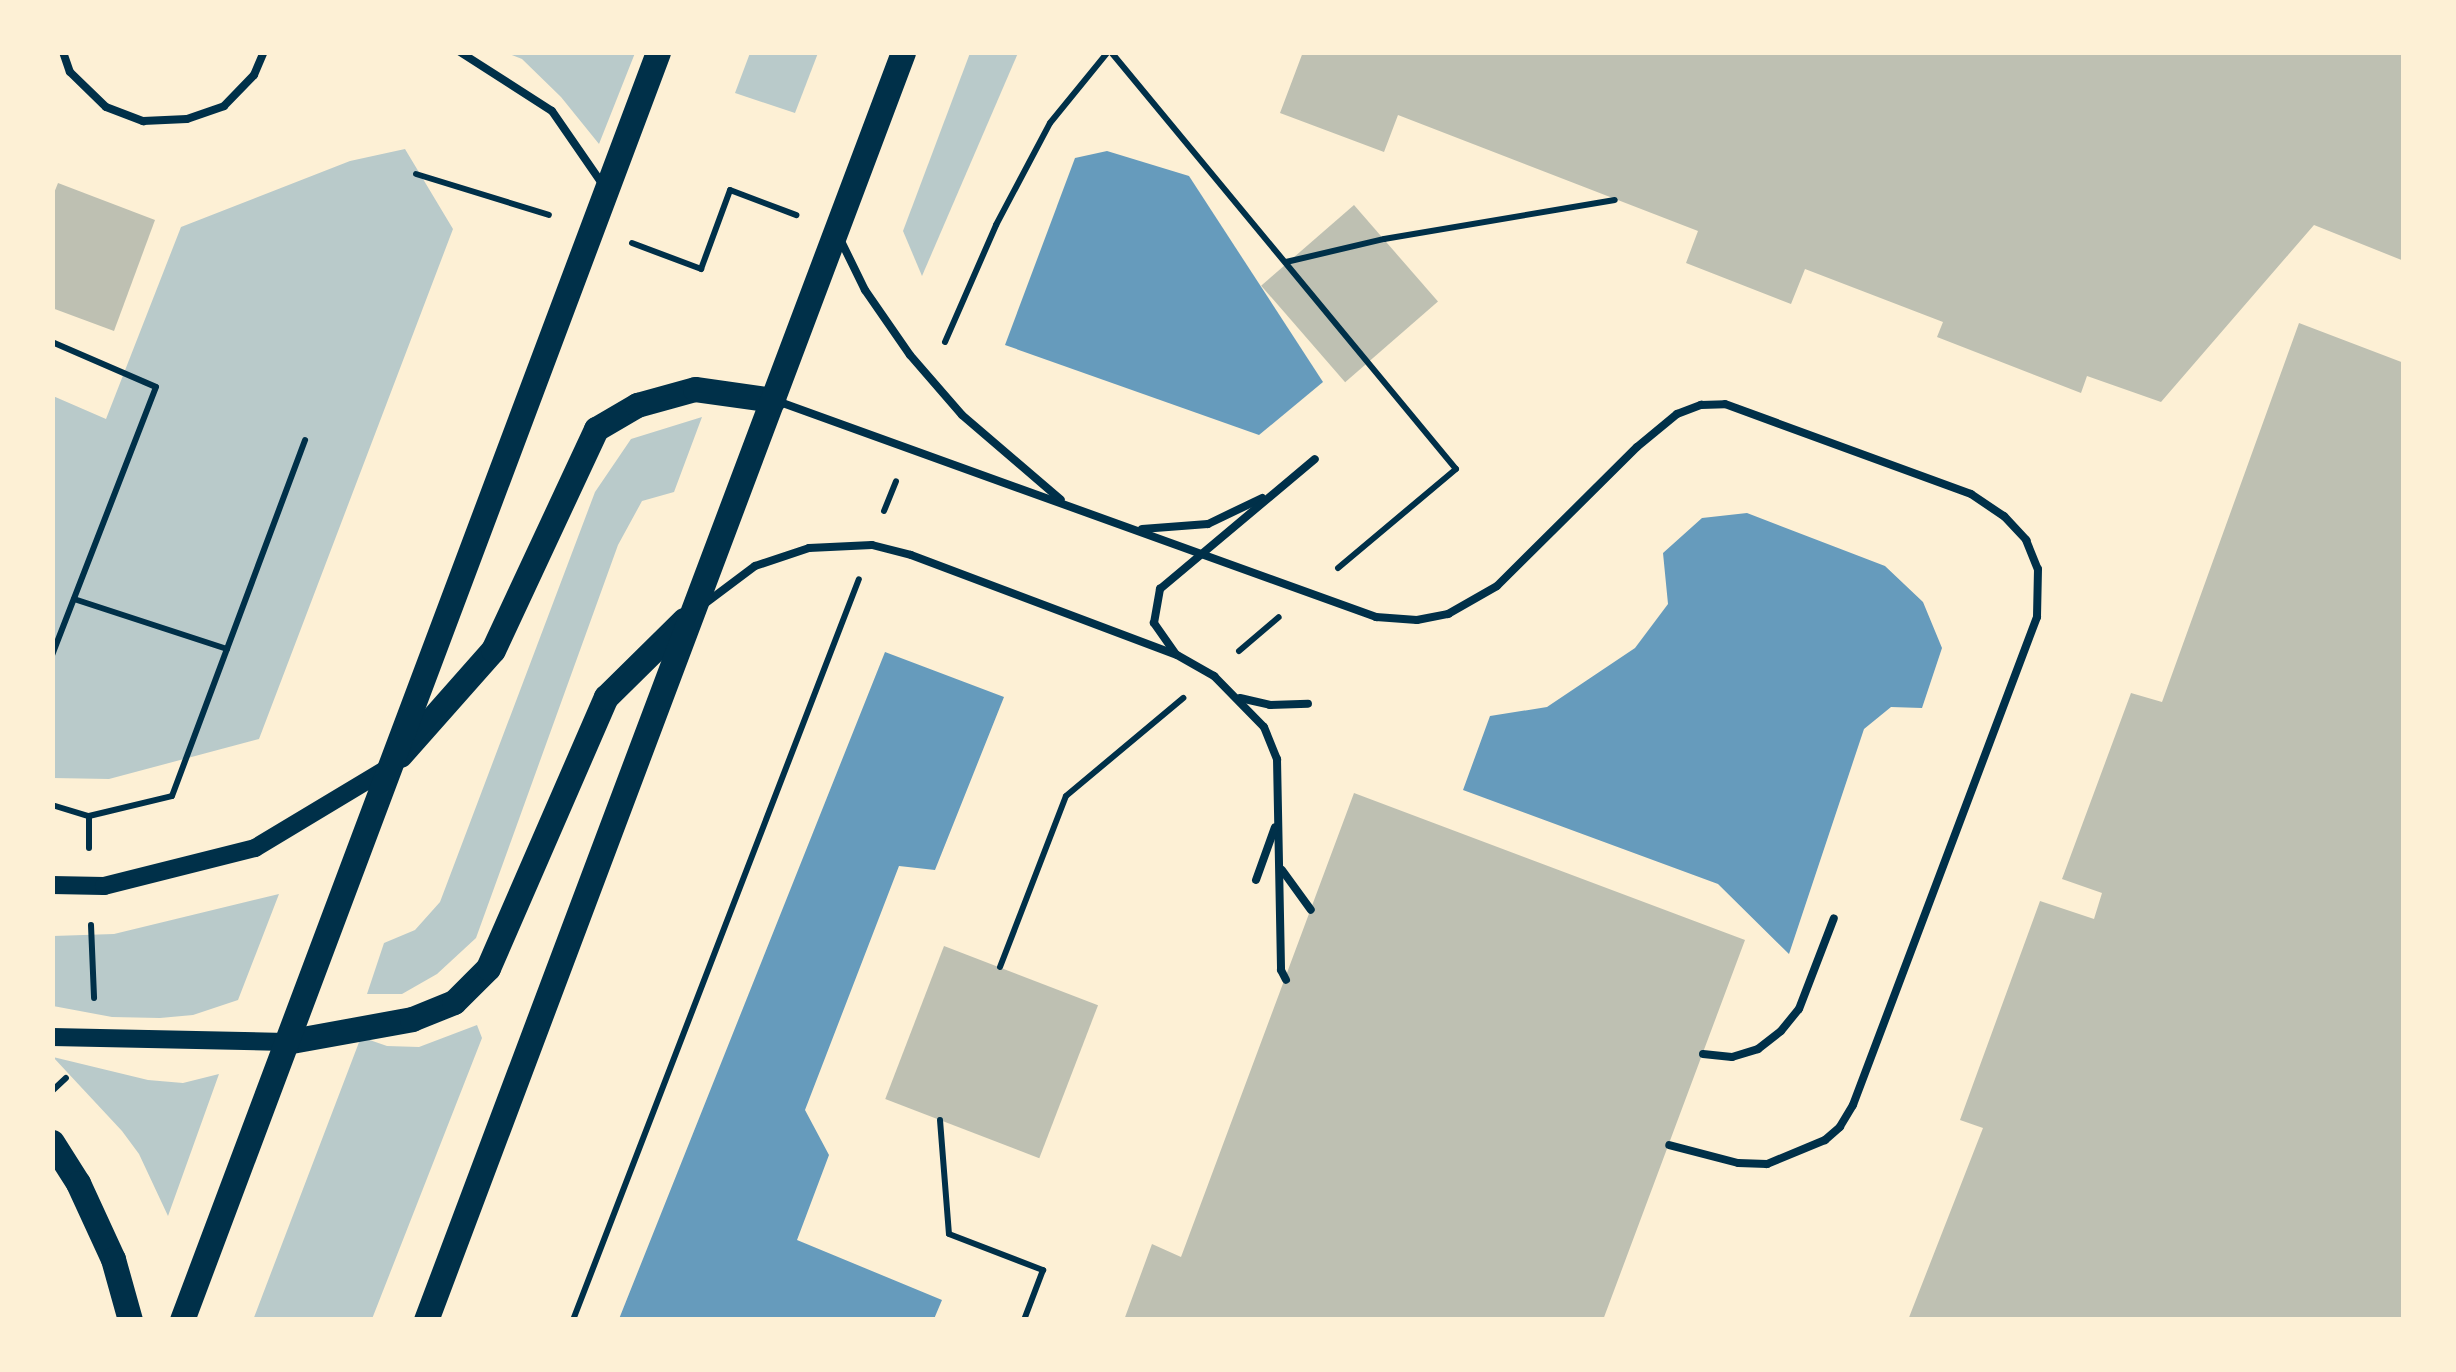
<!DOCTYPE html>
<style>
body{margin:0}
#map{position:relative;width:2456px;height:1372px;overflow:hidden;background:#fdf0d5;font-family:"Varela Round",sans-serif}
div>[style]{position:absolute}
.green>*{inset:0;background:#b9caca}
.water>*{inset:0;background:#669bbc}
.building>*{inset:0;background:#bec0b2;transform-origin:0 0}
.path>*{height:6px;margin:-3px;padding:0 3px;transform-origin:3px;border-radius:3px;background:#003049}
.service>*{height:8px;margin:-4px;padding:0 4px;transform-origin:4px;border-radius:4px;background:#003049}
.tertiary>*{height:18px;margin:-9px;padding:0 9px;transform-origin:9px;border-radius:9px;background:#003049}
.primary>*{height:25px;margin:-12.5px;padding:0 12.5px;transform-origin:12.5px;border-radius:12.5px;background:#003049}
span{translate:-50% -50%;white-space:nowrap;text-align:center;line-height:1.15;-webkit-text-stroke:8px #fdf0d5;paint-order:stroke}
.frame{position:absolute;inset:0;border:55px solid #fdf0d5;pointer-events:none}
</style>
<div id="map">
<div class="green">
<div style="clip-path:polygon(507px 53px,635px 53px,599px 144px,561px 97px,522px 59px)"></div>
<div style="clip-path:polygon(750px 53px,818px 53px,795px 113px,735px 93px)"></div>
<div style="clip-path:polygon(970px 53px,1018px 53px,922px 276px,903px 231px)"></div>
<div style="clip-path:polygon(405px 149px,453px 229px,259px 739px,109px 779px,53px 778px,53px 396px,106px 419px,181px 227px,350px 161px)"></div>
<div style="clip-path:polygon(702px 417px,674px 492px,642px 501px,618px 545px,476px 938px,437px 974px,402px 994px,367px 994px,384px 943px,415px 930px,440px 902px,595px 492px,631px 439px)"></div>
<div style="clip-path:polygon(279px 894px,238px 1000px,193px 1015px,160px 1018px,112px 1017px,53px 1006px,53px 936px,114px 934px)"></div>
<div style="clip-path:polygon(477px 1025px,482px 1038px,372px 1319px,253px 1320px,361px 1037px,387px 1046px,419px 1047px)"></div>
<div style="clip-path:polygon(53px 1057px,148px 1080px,183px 1083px,219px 1074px,168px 1216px,139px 1154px,122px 1131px)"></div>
</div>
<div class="water">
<div style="clip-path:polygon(1107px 151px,1189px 176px,1323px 382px,1259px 435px,1005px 345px,1075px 158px)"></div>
<div style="clip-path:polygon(1747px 513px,1885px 566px,1923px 602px,1942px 648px,1922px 708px,1891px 707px,1864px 729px,1789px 954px,1718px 884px,1463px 790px,1490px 716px,1547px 707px,1635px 648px,1668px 604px,1663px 553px,1702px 518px)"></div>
<div style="clip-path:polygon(885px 652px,1004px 697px,935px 870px,899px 866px,805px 1110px,829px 1155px,797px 1240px,942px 1300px,934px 1319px,619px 1319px)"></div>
</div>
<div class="building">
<div style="clip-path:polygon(1303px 52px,2404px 52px,2404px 261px,2314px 225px,2161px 402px,2087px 376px,2081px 393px,1937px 337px,1943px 322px,1805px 269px,1791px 304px,1686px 263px,1698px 231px,1398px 115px,1384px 152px,1280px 113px)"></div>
<div style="clip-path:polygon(58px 183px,155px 220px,114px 331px,52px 308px,52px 198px)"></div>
<div style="left:1354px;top:205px;width:128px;height:123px;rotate:49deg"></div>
<div style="clip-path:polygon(2299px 323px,2404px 363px,2404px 1320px,1908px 1320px,1983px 1128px,1960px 1120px,2040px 901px,2094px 919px,2102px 893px,2062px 879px,2131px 693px,2162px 702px)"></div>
<div style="clip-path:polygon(1354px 793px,1745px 940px,1603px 1320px,1124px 1320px,1152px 1244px,1181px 1257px)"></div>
<div style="left:944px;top:946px;width:165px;height:164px;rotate:21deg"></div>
</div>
<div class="path">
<div style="left:1111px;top:52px;width:541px;rotate:50.4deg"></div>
<div style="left:1456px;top:469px;width:154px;rotate:140deg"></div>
<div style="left:416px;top:174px;width:139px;rotate:17.1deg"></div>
<div style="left:632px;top:243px;width:74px;rotate:20.6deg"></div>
<div style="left:701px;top:269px;width:84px;rotate:-69.8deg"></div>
<div style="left:730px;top:190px;width:71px;rotate:20.7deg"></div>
<div style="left:1286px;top:262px;width:101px;rotate:-13.2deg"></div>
<div style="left:1384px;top:239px;width:234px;rotate:-9.6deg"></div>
<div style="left:52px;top:342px;width:113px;rotate:23.4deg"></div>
<div style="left:156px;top:387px;width:287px;rotate:111.2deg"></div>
<div style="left:945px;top:342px;width:128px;rotate:-66.4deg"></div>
<div style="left:996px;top:225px;width:115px;rotate:-62.1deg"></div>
<div style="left:1050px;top:123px;width:92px;rotate:-50.8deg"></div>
<div style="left:884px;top:511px;width:32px;rotate:-68deg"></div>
<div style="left:74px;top:599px;width:161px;rotate:18.1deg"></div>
<div style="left:1239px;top:651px;width:52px;rotate:-40.4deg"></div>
<div style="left:52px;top:805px;width:39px;rotate:17deg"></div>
<div style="left:89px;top:816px;width:32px;rotate:90deg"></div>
<div style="left:89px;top:816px;width:85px;rotate:-13.5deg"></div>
<div style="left:172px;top:796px;width:380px;rotate:-69.5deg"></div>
<div style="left:91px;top:925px;width:73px;rotate:87.6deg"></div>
<div style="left:1000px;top:967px;width:183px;rotate:-68.9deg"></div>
<div style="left:1066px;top:796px;width:153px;rotate:-39.9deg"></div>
<div style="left:52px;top:1091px;width:19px;rotate:-43deg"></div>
<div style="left:940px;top:1120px;width:114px;rotate:85.5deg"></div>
<div style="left:949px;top:1234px;width:101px;rotate:21deg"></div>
<div style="left:1043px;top:1270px;width:53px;rotate:110.8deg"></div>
<div style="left:573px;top:1320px;width:794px;rotate:-68.9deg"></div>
</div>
<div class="service">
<div style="left:63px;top:52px;width:21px;rotate:71deg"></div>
<div style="left:70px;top:72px;width:50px;rotate:44.2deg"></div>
<div style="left:106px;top:107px;width:40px;rotate:21deg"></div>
<div style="left:143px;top:121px;width:44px;rotate:-2.6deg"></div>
<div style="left:187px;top:119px;width:39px;rotate:-19deg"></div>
<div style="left:224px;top:106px;width:43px;rotate:-45.9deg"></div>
<div style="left:254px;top:75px;width:25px;rotate:-67deg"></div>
<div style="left:460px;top:52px;width:109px;rotate:32.7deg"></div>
<div style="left:552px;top:111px;width:86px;rotate:55.4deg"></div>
<div style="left:840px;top:239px;width:57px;rotate:63.9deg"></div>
<div style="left:865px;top:290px;width:79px;rotate:55.3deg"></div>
<div style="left:910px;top:355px;width:79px;rotate:49.1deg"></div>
<div style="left:962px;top:415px;width:130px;rotate:40.6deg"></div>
<div style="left:777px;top:401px;width:637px;rotate:19.83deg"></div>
<div style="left:1376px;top:617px;width:41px;rotate:4.2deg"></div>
<div style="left:1417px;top:620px;width:32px;rotate:-11deg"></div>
<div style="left:1448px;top:614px;width:56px;rotate:-29.7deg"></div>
<div style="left:1497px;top:586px;width:197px;rotate:-44.8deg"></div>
<div style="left:1637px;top:447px;width:52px;rotate:-39.5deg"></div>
<div style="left:1677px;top:414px;width:26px;rotate:-21deg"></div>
<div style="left:1701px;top:405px;width:24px;rotate:-2deg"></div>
<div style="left:1725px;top:404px;width:262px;rotate:20.1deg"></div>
<div style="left:1971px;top:494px;width:40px;rotate:34deg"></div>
<div style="left:2004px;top:516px;width:33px;rotate:47deg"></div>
<div style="left:2026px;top:540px;width:31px;rotate:68deg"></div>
<div style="left:2038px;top:569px;width:48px;rotate:91.2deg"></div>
<div style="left:2037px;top:617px;width:522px;rotate:110.66deg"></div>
<div style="left:1853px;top:1105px;width:26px;rotate:121deg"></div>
<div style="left:1840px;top:1127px;width:20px;rotate:139deg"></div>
<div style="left:1825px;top:1140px;width:63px;rotate:157.5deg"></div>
<div style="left:1767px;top:1164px;width:29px;rotate:-178deg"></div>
<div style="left:1738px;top:1163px;width:71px;rotate:-165.4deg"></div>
<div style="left:1142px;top:529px;width:66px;rotate:-4.3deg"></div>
<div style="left:1208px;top:524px;width:60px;rotate:-25.7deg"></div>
<div style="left:703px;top:605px;width:65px;rotate:-36.9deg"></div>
<div style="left:755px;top:566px;width:57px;rotate:-18.4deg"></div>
<div style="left:809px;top:548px;width:63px;rotate:-2.7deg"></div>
<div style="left:872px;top:545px;width:40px;rotate:14.4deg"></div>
<div style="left:911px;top:555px;width:284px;rotate:20.6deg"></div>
<div style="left:1177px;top:655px;width:43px;rotate:29.6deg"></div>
<div style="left:1214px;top:676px;width:71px;rotate:45.6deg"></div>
<div style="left:1264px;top:727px;width:35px;rotate:68deg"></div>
<div style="left:1277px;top:759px;width:211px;rotate:88.9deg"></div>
<div style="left:1281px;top:970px;width:11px;rotate:63deg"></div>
<div style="left:1175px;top:653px;width:37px;rotate:-125deg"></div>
<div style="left:1154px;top:623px;width:35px;rotate:-80deg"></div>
<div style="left:1160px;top:589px;width:202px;rotate:-40deg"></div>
<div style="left:1240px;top:698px;width:31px;rotate:13deg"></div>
<div style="left:1270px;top:705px;width:38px;rotate:-2deg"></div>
<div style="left:1282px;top:870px;width:49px;rotate:54.1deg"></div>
<div style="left:1256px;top:880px;width:56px;rotate:-70.3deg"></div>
<div style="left:1703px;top:1054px;width:29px;rotate:6deg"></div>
<div style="left:1732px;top:1057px;width:27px;rotate:-17deg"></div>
<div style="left:1758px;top:1049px;width:29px;rotate:-38deg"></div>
<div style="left:1781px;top:1031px;width:28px;rotate:-51deg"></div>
<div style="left:1799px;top:1009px;width:97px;rotate:-69deg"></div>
</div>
<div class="tertiary">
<div style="left:52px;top:885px;width:52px;rotate:1.1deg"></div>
<div style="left:104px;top:886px;width:156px;rotate:-14.1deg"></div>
<div style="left:255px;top:848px;width:157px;rotate:-31deg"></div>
<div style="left:52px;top:1037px;width:234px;rotate:1.2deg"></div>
</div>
<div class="primary">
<div style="left:400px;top:755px;width:140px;rotate:-48.5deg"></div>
<div style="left:493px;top:650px;width:244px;rotate:-65deg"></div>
<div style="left:596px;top:429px;width:48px;rotate:-30.3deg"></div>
<div style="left:637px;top:405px;width:60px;rotate:-15.4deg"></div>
<div style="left:695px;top:389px;width:79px;rotate:8deg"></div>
<div style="left:286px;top:1042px;width:128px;rotate:-10.3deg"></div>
<div style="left:412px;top:1019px;width:45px;rotate:-22deg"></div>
<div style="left:454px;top:1002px;width:48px;rotate:-45deg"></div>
<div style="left:488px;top:968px;width:296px;rotate:-66.5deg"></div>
<div style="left:606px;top:697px;width:110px;rotate:-44.6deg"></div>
<div style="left:52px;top:1142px;width:49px;rotate:57.6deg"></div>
<div style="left:78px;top:1183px;width:84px;rotate:65.3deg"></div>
<div style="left:113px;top:1259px;width:63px;rotate:74.4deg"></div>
<div style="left:182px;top:1320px;width:1354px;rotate:-69.42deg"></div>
<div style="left:426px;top:1320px;width:1355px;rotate:-69.38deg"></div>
</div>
<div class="frame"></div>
</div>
